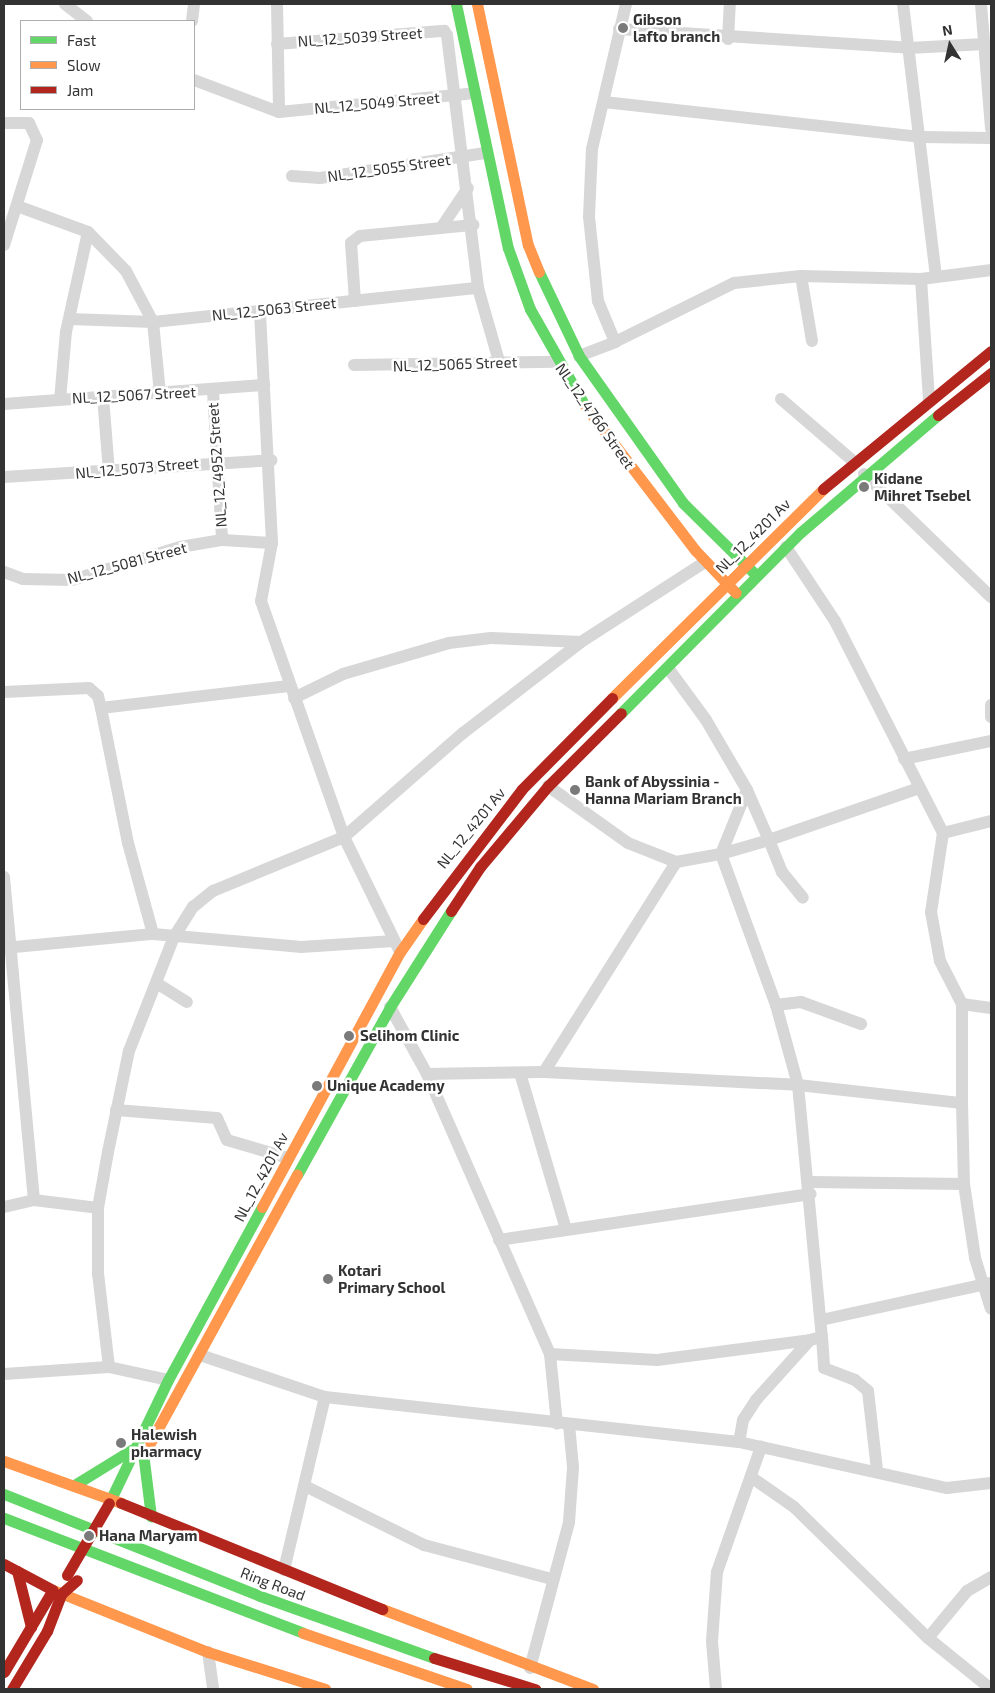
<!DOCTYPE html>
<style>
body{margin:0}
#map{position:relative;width:995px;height:1693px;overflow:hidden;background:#fff;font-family:"Exo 2",sans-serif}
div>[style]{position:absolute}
.street>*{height:12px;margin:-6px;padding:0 6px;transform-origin:6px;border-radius:6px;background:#d7d7d7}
.fast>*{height:11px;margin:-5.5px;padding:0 5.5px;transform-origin:5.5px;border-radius:5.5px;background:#63d668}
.slow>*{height:11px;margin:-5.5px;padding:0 5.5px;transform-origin:5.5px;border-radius:5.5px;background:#ff974d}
.jam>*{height:11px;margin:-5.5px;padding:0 5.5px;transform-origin:5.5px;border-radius:5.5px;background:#b3261e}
.jam-bridge>*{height:11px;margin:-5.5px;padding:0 5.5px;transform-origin:5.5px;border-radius:5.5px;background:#b3261e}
.dots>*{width:14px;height:14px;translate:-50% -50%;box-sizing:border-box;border:2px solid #fff;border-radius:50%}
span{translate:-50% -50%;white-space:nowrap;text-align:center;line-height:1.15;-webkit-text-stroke:5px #fff;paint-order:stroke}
.poi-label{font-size:15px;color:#333;font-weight:700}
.left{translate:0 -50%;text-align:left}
.street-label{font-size:15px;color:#333}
.frame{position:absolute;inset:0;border:5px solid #333;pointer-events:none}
.legend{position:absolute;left:20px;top:20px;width:175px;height:90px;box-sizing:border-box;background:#fff;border:1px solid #adadad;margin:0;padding:6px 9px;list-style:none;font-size:15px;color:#333}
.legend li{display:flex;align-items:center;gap:10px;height:25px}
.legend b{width:25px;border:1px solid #adadad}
.north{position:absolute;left:925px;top:20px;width:50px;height:50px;-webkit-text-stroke:4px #fff;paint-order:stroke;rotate:350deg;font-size:14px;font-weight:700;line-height:20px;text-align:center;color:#333}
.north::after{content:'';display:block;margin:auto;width:18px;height:22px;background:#333;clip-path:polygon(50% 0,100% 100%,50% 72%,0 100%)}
</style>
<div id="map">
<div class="street">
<div style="left:65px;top:4px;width:28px;rotate:38deg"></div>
<div style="left:277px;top:4px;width:108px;rotate:88.9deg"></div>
<div style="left:903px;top:4px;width:275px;rotate:83.1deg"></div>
<div style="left:981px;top:4px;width:125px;rotate:85.4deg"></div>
<div style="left:192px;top:21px;width:17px;rotate:-83deg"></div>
<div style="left:619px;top:29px;width:291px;rotate:3.7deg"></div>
<div style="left:909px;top:48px;width:76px;rotate:-3deg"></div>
<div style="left:728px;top:39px;width:35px;rotate:-87deg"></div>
<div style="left:277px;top:44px;width:168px;rotate:-4.5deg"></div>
<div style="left:444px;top:31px;width:5px;rotate:53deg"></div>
<div style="left:447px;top:35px;width:255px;rotate:83deg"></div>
<div style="left:478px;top:288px;width:76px;rotate:74deg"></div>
<div style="left:194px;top:80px;width:91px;rotate:20.6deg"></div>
<div style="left:279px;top:112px;width:197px;rotate:-5.5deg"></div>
<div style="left:604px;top:102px;width:320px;rotate:6.3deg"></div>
<div style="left:922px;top:137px;width:69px;rotate:0.8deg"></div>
<div style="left:4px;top:123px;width:25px"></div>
<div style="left:29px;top:123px;width:19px;rotate:65deg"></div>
<div style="left:37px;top:140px;width:110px;rotate:107.4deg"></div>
<div style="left:292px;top:176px;width:28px;rotate:4deg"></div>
<div style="left:320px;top:178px;width:167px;rotate:-8.6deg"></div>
<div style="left:17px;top:206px;width:76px;rotate:20.1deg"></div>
<div style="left:88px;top:232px;width:54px;rotate:45.7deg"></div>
<div style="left:126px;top:271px;width:58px;rotate:62.1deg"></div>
<div style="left:153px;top:322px;width:71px;rotate:84.4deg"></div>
<div style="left:441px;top:228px;width:48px;rotate:-56deg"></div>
<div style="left:801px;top:276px;width:66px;rotate:80.4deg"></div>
<div style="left:921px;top:279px;width:120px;rotate:86.2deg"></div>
<div style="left:355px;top:301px;width:58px;rotate:-93.9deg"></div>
<div style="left:351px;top:243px;width:11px;rotate:-38deg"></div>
<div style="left:360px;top:236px;width:114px;rotate:-5.6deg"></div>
<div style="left:260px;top:313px;width:230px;rotate:87deg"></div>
<div style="left:272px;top:543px;width:59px;rotate:100.7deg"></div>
<div style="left:261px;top:601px;width:250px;rotate:70.6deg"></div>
<div style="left:344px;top:837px;width:128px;rotate:64deg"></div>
<div style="left:70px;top:319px;width:83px;rotate:2.1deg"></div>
<div style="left:153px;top:322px;width:327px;rotate:-6deg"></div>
<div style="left:615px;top:342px;width:44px;rotate:-112.5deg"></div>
<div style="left:598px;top:301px;width:84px;rotate:-96.1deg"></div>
<div style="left:589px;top:217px;width:68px;rotate:-87.5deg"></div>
<div style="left:592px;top:149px;width:149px;rotate:-76.8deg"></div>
<div style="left:579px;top:356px;width:39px;rotate:-21deg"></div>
<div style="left:615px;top:342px;width:133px;rotate:-26.4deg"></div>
<div style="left:734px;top:283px;width:67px;rotate:-6deg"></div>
<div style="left:801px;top:276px;width:120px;rotate:1.4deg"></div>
<div style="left:921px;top:279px;width:71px;rotate:-7.3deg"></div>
<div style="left:354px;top:365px;width:202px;rotate:-0.9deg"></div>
<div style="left:213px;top:391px;width:149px;rotate:86.5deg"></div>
<div style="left:103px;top:397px;width:74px;rotate:85.4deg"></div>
<div style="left:781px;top:399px;width:95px;rotate:40.7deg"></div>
<div style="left:60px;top:400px;width:68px;rotate:-85deg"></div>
<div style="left:66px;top:332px;width:102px;rotate:-77.6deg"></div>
<div style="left:4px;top:404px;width:261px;rotate:-4.2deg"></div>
<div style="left:864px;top:474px;width:177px;rotate:44.1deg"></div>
<div style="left:4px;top:477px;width:268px;rotate:-3.6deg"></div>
<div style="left:786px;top:547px;width:89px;rotate:56.5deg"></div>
<div style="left:835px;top:621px;width:238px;rotate:63deg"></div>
<div style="left:943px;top:833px;width:80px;rotate:98.6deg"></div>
<div style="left:931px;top:912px;width:50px;rotate:79.6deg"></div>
<div style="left:940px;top:961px;width:48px;rotate:62.9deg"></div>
<div style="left:962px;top:1004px;width:29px;rotate:8deg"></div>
<div style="left:4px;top:572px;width:20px;rotate:20deg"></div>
<div style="left:23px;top:579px;width:49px;rotate:1.2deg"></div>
<div style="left:72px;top:580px;width:113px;rotate:-17deg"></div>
<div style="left:180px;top:547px;width:43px;rotate:-9.5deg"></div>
<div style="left:222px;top:540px;width:50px;rotate:3.4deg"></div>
<div style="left:668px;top:668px;width:64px;rotate:53.8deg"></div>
<div style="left:706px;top:720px;width:81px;rotate:59.6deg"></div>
<div style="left:747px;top:790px;width:69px;rotate:112.1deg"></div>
<div style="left:4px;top:692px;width:85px;rotate:-2.7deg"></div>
<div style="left:89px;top:688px;width:12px;rotate:42deg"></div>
<div style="left:98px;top:696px;width:12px;rotate:76deg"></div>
<div style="left:101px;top:708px;width:189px;rotate:-6.7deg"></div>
<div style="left:294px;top:698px;width:55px;rotate:-26.1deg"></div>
<div style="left:343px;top:674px;width:110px;rotate:-16.3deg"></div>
<div style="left:449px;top:643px;width:42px;rotate:-6.8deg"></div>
<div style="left:491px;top:638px;width:90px;rotate:2.5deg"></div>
<div style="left:581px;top:642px;width:148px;rotate:-32.8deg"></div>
<div style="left:991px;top:705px;width:12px;rotate:90deg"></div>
<div style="left:101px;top:708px;width:138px;rotate:78.7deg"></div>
<div style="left:128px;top:843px;width:94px;rotate:74.6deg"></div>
<div style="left:904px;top:759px;width:89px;rotate:-11.7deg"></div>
<div style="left:548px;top:786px;width:98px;rotate:35.5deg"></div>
<div style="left:628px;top:843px;width:52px;rotate:21.6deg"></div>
<div style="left:676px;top:862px;width:46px;rotate:-10.1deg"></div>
<div style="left:721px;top:854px;width:161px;rotate:70deg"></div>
<div style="left:776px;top:1005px;width:83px;rotate:74.6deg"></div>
<div style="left:798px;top:1085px;width:165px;rotate:6.3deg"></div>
<div style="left:962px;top:1103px;width:81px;rotate:88.6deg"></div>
<div style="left:964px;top:1184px;width:75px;rotate:81.5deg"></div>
<div style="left:975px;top:1258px;width:53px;rotate:72.6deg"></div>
<div style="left:747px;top:790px;width:55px;rotate:66.3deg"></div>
<div style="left:769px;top:840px;width:159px;rotate:-19.1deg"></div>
<div style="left:943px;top:833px;width:49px;rotate:-14deg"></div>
<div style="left:721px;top:854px;width:50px;rotate:-16.3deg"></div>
<div style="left:769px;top:840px;width:35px;rotate:68deg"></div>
<div style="left:782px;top:872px;width:33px;rotate:51deg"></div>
<div style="left:4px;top:877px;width:324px;rotate:84.7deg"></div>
<div style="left:4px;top:948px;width:150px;rotate:-5.4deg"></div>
<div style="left:153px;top:934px;width:149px;rotate:5deg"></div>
<div style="left:301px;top:947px;width:93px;rotate:-3.7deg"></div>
<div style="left:158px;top:984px;width:34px;rotate:32deg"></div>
<div style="left:962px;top:1004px;width:99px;rotate:90deg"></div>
<div style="left:776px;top:1005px;width:25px;rotate:-7deg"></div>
<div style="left:801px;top:1002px;width:64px;rotate:20.1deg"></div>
<div style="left:390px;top:1007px;width:77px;rotate:61.1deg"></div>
<div style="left:427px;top:1074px;width:306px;rotate:66.3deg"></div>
<div style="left:550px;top:1354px;width:107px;rotate:3.2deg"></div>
<div style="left:657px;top:1360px;width:154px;rotate:-7.4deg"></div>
<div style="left:544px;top:1072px;width:248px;rotate:-57.8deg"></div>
<div style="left:520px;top:1073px;width:163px;rotate:73.6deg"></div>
<div style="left:427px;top:1074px;width:117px;rotate:-1deg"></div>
<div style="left:544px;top:1072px;width:254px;rotate:2.9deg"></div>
<div style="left:798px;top:1085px;width:253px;rotate:84.6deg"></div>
<div style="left:822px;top:1337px;width:12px;rotate:166deg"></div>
<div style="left:810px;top:1340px;width:81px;rotate:132deg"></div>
<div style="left:756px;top:1400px;width:24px;rotate:123deg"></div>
<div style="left:743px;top:1420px;width:22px;rotate:100deg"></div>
<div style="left:116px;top:1110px;width:101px;rotate:4.5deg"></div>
<div style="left:217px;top:1118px;width:24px;rotate:66deg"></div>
<div style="left:227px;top:1140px;width:64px;rotate:16.4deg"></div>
<div style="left:810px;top:1182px;width:154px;rotate:0.7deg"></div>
<div style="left:4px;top:1207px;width:31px;rotate:-13deg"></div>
<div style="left:34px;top:1200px;width:64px;rotate:7.1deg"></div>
<div style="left:499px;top:1240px;width:315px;rotate:-8.4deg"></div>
<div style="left:821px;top:1320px;width:174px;rotate:-12.3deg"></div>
<div style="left:822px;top:1337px;width:31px;rotate:86deg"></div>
<div style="left:824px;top:1368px;width:33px;rotate:21deg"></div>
<div style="left:855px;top:1380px;width:17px;rotate:40deg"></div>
<div style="left:868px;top:1391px;width:80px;rotate:83.5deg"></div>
<div style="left:550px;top:1354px;width:70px;rotate:84.3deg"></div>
<div style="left:200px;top:1355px;width:132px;rotate:18.6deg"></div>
<div style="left:325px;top:1397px;width:416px;rotate:6.2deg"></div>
<div style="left:739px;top:1442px;width:213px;rotate:12.5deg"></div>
<div style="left:947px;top:1488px;width:44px;rotate:-6.5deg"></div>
<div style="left:109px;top:1367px;width:94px;rotate:-96.7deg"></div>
<div style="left:98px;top:1274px;width:66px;rotate:-90deg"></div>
<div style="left:98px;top:1208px;width:57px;rotate:-79.9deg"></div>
<div style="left:108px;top:1152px;width:103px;rotate:-78.3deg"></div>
<div style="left:129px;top:1051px;width:123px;rotate:-68.5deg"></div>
<div style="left:174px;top:937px;width:36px;rotate:-58deg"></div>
<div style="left:193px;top:907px;width:26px;rotate:-39deg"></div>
<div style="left:213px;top:891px;width:142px;rotate:-22.4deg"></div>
<div style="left:344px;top:837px;width:158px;rotate:-41.2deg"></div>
<div style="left:463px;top:733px;width:149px;rotate:-37.6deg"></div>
<div style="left:4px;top:1374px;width:105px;rotate:-3.8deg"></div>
<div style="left:109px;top:1367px;width:60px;rotate:12.4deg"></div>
<div style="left:751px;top:1477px;width:52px;rotate:34.9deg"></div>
<div style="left:794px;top:1507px;width:187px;rotate:44.4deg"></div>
<div style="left:928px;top:1638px;width:81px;rotate:39deg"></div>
<div style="left:305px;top:1486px;width:133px;rotate:26.4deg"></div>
<div style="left:424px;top:1545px;width:132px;rotate:14.9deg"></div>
<div style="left:284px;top:1570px;width:178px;rotate:-76.7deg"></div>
<div style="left:928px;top:1638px;width:61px;rotate:-50.3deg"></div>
<div style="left:967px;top:1591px;width:28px;rotate:-30deg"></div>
<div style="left:208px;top:1652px;width:37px;rotate:82deg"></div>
<div style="left:530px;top:1668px;width:151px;rotate:-75deg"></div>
<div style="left:569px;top:1522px;width:55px;rotate:-85.8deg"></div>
<div style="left:573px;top:1467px;width:42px;rotate:-95.4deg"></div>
<div style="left:716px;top:1689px;width:48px;rotate:-94.8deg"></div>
<div style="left:712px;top:1641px;width:69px;rotate:-85.9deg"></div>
<div style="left:717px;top:1572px;width:133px;rotate:-70.6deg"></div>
</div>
<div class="fast">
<div style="left:456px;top:4px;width:249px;rotate:78deg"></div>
<div style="left:508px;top:248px;width:65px;rotate:70.2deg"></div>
<div style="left:530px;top:309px;width:112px;rotate:60.4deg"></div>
<div style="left:539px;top:272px;width:93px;rotate:64.5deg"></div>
<div style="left:579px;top:356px;width:180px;rotate:54.7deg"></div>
<div style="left:683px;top:503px;width:100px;rotate:44.6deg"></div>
<div style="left:621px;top:713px;width:255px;rotate:-45.2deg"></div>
<div style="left:801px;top:532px;width:180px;rotate:-40.5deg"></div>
<div style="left:297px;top:1175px;width:192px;rotate:-61deg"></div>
<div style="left:390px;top:1007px;width:114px;rotate:-57.6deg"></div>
<div style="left:143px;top:1453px;width:64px;rotate:82.8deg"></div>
<div style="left:76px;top:1484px;width:65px;rotate:-31.7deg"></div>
<div style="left:4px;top:1494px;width:276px;rotate:21.7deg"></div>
<div style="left:260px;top:1596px;width:185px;rotate:19.6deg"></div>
<div style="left:109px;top:1503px;width:136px;rotate:-64.4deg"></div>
<div style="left:168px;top:1380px;width:197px;rotate:-61.5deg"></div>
<div style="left:4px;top:1518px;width:320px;rotate:21deg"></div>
</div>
<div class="slow">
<div style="left:477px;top:4px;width:246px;rotate:78.1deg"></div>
<div style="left:528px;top:245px;width:29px;rotate:68deg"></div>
<div style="left:585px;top:406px;width:181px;rotate:52.6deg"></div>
<div style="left:695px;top:550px;width:59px;rotate:46.4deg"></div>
<div style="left:612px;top:698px;width:297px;rotate:-44.7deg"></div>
<div style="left:262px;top:1207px;width:290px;rotate:-61.6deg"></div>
<div style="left:400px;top:952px;width:40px;rotate:-55.1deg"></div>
<div style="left:150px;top:1443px;width:306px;rotate:-61.3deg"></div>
<div style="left:4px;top:1461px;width:124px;rotate:19.7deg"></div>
<div style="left:53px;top:1590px;width:167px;rotate:21.8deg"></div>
<div style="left:208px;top:1652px;width:123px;rotate:17.5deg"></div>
<div style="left:382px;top:1609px;width:226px;rotate:20.8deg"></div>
<div style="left:303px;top:1633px;width:173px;rotate:18.9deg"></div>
</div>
<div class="jam">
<div style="left:938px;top:415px;width:68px;rotate:-38.4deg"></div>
<div style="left:823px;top:489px;width:217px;rotate:-39.4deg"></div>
<div style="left:451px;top:911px;width:53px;rotate:-56.6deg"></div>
<div style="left:480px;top:867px;width:106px;rotate:-50deg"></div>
<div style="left:548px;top:786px;width:103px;rotate:-45deg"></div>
<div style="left:423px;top:919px;width:163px;rotate:-52.7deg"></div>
<div style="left:522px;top:789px;width:128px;rotate:-45.3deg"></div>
<div style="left:121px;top:1503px;width:282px;rotate:22.1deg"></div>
<div style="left:4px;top:1564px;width:55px;rotate:28deg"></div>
<div style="left:17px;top:1571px;width:58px;rotate:76deg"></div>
<div style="left:434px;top:1658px;width:106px;rotate:17.1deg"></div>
<div style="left:4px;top:1672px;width:92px;rotate:-59.3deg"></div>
<div style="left:12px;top:1689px;width:68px;rotate:-58.9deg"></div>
<div style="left:47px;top:1631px;width:40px;rotate:-69deg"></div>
<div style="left:61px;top:1594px;width:21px;rotate:-41deg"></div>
</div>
<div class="jam-bridge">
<div style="left:67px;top:1575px;width:83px;rotate:-59.7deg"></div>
</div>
<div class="dots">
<div style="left:623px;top:28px;background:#7a7a7a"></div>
<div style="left:864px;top:487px;background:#7a7a7a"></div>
<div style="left:575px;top:790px;background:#7a7a7a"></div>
<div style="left:349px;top:1036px;background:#7a7a7a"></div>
<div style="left:317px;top:1086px;background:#7a7a7a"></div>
<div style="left:328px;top:1279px;background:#7a7a7a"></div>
<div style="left:121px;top:1443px;background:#7a7a7a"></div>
<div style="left:89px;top:1536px;background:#7a7a7a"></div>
</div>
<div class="poi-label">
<span class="left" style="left:633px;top:28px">Gibson<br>lafto branch</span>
<span class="left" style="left:874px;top:487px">Kidane<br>Mihret Tsebel</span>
<span class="left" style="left:585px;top:790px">Bank of Abyssinia -<br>Hanna Mariam Branch</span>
<span class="left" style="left:360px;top:1036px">Selihom Clinic</span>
<span class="left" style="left:327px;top:1086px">Unique Academy</span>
<span class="left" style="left:338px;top:1279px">Kotari<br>Primary School</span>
<span class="left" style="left:131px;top:1443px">Halewish<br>pharmacy</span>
<span class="left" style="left:99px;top:1536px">Hana Maryam</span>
</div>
<div class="street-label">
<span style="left:360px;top:37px;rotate:-4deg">NL_12_5039 Street</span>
<span style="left:377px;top:103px;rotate:-5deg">NL_12_5049 Street</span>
<span style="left:389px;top:168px;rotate:-8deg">NL_12_5055 Street</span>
<span style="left:274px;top:309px;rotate:-6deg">NL_12_5063 Street</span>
<span style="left:455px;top:364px;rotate:-2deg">NL_12_5065 Street</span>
<span style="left:134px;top:395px;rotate:-3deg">NL_12_5067 Street</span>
<span style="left:595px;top:416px;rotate:55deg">NL_12_4766 Street</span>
<span style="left:217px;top:465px;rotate:-94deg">NL_12_4952 Street</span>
<span style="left:137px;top:468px;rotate:-5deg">NL_12_5073 Street</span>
<span style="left:753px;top:536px;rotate:-45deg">NL_12_4201 Av</span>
<span style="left:127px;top:563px;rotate:-15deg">NL_12_5081 Street</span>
<span style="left:471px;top:828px;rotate:-51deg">NL_12_4201 Av</span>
<span style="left:261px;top:1177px;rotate:-62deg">NL_12_4201 Av</span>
<span style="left:273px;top:1584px;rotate:21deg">Ring Road</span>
</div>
<div class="frame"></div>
<ul class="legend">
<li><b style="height:6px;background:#63d668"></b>Fast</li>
<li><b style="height:6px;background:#ff974d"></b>Slow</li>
<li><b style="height:6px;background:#b3261e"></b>Jam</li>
</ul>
<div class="north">N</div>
</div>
